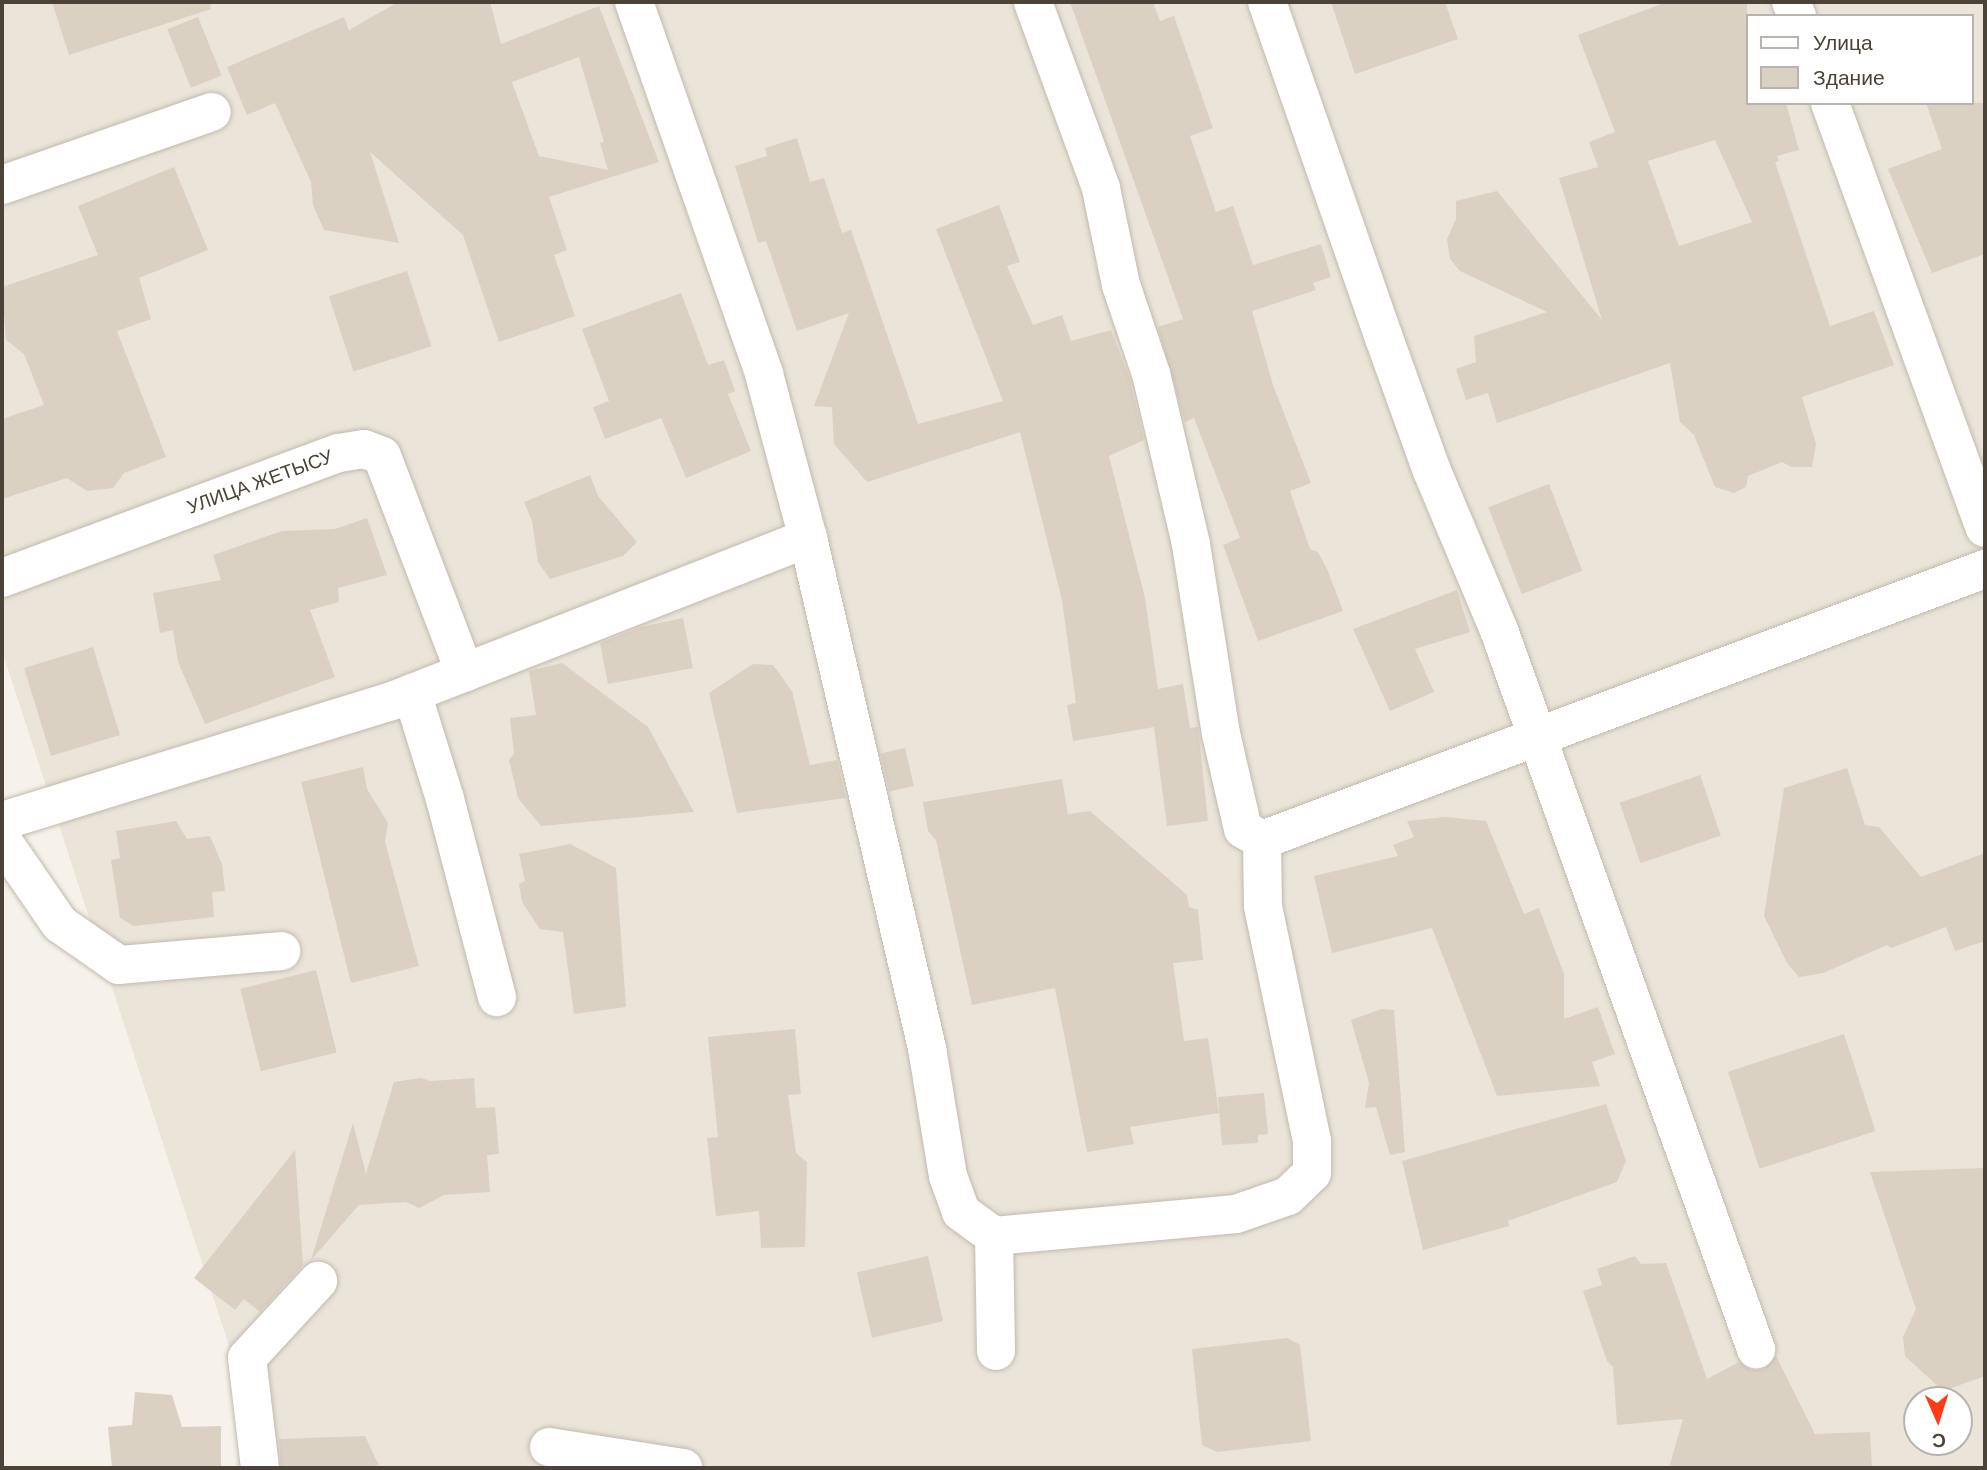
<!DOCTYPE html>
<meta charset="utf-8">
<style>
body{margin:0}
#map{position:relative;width:1987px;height:1470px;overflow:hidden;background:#f6f2eb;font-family:"DM Sans",sans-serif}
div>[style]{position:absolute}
.residential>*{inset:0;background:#eae4d9}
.building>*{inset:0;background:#dbd1c2;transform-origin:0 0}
.roads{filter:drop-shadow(0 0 2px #c2baad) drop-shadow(0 0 2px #c2baad)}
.minor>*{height:38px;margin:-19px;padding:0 19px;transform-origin:19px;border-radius:19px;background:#fff}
span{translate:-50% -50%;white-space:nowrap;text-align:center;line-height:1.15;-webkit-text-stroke:5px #fff;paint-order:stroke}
.street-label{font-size:19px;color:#4b4338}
.frame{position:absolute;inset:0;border:4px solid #4b4338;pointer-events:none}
.legend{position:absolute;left:1746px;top:14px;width:228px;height:91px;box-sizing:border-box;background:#fff;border:2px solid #b7b4af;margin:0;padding:9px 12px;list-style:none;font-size:21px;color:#4b4338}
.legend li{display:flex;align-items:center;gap:14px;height:35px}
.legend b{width:35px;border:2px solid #b7b4af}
.north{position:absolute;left:1903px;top:1386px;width:70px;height:70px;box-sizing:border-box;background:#fff;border:2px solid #b7b4af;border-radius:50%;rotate:177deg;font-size:19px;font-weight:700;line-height:28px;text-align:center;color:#4b4338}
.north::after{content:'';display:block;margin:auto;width:24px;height:32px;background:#ff3b18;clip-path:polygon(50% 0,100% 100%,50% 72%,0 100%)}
</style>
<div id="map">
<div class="residential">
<div style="clip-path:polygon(evenodd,2px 2px,1985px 2px,1985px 1468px,269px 1468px,2px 651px,2px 2px,1747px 16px,1971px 16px,1971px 103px,1747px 103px,1747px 16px,2px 2px,1917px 1400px,1959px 1400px,1959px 1442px,1917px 1442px,1917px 1400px)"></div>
</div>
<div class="building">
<div style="clip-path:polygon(52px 2px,210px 2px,211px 9px,69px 55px)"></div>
<div style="clip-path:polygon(evenodd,398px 2px,490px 2px,501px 44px,599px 6px,659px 162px,549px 197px,567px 250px,554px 255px,575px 316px,499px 342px,463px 235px,370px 152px,399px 243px,324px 230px,313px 205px,311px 182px,275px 103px,247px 115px,227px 67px,344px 17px,349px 30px,398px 2px,579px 57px,604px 142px,600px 143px,608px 170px,539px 156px,512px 82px,579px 57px)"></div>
<div style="clip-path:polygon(1070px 2px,1153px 2px,1160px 21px,1174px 16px,1213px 128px,1190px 136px,1216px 212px,1233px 206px,1253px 265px,1321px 244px,1331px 277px,1313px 283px,1316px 290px,1252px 311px,1273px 385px,1311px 483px,1290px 491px,1310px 549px,1318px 552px,1328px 571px,1343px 611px,1258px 641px,1223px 545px,1240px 538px,1194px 418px,1185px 422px,1158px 327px,1183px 319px)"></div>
<div style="clip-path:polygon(1331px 2px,1445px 2px,1458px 39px,1355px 74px)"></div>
<div style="clip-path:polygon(evenodd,1667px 2px,1747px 2px,1747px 103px,1786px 103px,1799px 150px,1777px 156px,1779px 161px,1775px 162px,1830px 326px,1874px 311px,1894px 365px,1802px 397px,1816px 444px,1812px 467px,1791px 467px,1782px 462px,1748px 476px,1746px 487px,1734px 493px,1715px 487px,1694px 435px,1680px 422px,1670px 363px,1497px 423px,1488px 393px,1466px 400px,1456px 369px,1476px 362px,1474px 336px,1547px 312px,1460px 271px,1450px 259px,1447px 239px,1456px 219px,1456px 201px,1497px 191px,1602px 320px,1559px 178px,1598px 167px,1589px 142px,1615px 132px,1578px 35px,1667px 2px,1715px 140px,1752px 222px,1679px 246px,1648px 161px,1715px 140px)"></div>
<div style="left:198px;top:17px;width:63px;height:33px;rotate:68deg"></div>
<div style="clip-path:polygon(1926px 103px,1985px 103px,1985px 254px,1932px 273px,1888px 169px,1942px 149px)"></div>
<div style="clip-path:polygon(797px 138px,810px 182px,824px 178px,842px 233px,851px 230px,918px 424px,1003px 401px,936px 229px,999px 205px,1020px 262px,1007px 266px,1033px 325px,1062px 315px,1071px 341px,1111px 330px,1130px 380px,1144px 440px,1109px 456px,1145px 598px,1158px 689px,1183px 684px,1190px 728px,1198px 727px,1208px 821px,1167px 826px,1154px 727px,1073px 741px,1067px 705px,1076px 703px,1062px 600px,1020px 432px,867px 482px,834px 444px,832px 407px,814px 406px,849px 313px,797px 331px,766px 241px,758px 243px,735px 166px,767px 156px,765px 148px)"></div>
<div style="clip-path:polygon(174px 167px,208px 250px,139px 278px,151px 319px,117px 331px,166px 457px,124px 473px,113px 488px,87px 491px,67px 478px,2px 499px,2px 419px,44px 405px,24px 354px,6px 340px,2px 287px,98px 255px,78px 206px)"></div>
<div style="left:407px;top:271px;width:79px;height:82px;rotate:72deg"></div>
<div style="clip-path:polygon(681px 293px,708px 365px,724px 360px,735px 391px,728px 394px,751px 451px,686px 478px,661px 418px,605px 439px,593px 407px,609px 401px,582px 329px)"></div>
<div style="clip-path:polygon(590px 475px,598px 496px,637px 542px,623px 556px,550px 579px,538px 562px,532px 521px,524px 502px)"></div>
<div style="left:1549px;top:484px;width:93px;height:65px;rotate:69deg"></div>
<div style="clip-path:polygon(367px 518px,387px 575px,338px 588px,339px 602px,310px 610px,335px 677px,205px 724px,178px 662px,173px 630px,160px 633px,153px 593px,221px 580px,213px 555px,282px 531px,335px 529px)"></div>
<div style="clip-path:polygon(1457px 590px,1470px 632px,1415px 649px,1434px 692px,1390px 711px,1353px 629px)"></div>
<div style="clip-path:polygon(683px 618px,693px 668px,608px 684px,600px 643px,641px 627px)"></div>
<div style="left:93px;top:647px;width:92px;height:72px;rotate:73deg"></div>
<div style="clip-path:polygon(562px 663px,648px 727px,694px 812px,541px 826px,518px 798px,509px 760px,514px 754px,510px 718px,536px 715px,529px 671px)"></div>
<div style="clip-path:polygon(753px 664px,773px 665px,792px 691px,810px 765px,837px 760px,846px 798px,737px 813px,709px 693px)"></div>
<div style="left:905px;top:748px;width:39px;height:25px;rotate:77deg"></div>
<div style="clip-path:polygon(363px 767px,367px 789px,388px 823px,385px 842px,419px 966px,351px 983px,301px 782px)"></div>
<div style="clip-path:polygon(1847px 768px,1865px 825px,1879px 827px,1921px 877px,1985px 853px,1985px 941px,1955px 951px,1946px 927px,1891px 948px,1887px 945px,1823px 973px,1799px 977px,1787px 963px,1764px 916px,1784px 788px)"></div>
<div style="left:1700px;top:775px;width:64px;height:85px;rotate:71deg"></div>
<div style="clip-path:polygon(1062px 779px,1068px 814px,1090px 811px,1187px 895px,1189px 907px,1198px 910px,1203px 960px,1173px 963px,1184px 1041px,1208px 1038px,1219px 1113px,1130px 1127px,1134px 1144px,1087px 1152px,1055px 988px,972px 1005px,936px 840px,928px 831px,923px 802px)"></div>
<div style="clip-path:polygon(1445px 817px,1486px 821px,1524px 914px,1539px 908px,1564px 974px,1564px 1019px,1598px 1007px,1615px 1054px,1592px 1062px,1600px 1086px,1497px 1096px,1432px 928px,1332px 953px,1314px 876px,1398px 856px,1393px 845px,1414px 837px,1407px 821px)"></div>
<div style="clip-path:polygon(176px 821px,187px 839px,210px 836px,222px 864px,225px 891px,212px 892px,214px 917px,134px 926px,120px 918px,111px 860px,120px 858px,116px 831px)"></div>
<div style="clip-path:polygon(570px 844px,616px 868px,626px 1007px,574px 1014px,563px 932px,540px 929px,522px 902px,519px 884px,525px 881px,519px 854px)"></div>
<div style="left:316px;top:970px;width:85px;height:78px;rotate:76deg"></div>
<div style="clip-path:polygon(1381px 1009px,1394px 1010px,1405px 1152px,1390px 1155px,1376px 1107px,1365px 1108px,1369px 1083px,1351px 1020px)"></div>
<div style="clip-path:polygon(795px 1029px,801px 1094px,788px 1095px,796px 1153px,807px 1162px,805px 1247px,761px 1248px,759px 1211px,716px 1216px,707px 1138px,718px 1137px,708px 1037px)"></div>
<div style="left:1844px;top:1034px;width:102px;height:122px;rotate:72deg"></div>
<div style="clip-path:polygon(420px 1078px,431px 1081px,474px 1078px,476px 1108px,495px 1107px,499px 1154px,487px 1155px,490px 1192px,444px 1195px,419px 1208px,406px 1202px,359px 1205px,311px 1260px,353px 1123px,366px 1174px,394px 1082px)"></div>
<div style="clip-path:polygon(1264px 1093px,1268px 1134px,1258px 1135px,1258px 1143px,1222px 1145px,1218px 1097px)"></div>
<div style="clip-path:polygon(1606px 1104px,1626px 1161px,1617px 1182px,1508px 1221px,1509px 1226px,1423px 1250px,1402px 1161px)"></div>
<div style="clip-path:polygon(295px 1150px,303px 1265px,260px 1312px,244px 1299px,235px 1310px,194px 1278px)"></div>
<div style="clip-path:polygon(1985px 1168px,1985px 1376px,1943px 1391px,1905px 1356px,1903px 1337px,1916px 1309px,1870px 1172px)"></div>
<div style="left:928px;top:1256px;width:67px;height:73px;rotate:77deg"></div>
<div style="clip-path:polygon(1635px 1256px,1641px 1264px,1666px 1263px,1707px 1379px,1739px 1362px,1751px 1370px,1763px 1370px,1776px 1356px,1815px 1434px,1870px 1432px,1872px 1468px,1669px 1468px,1683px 1419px,1617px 1425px,1613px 1367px,1607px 1361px,1583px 1291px,1602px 1285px,1597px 1269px)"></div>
<div style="clip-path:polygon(1287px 1338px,1300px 1345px,1311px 1441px,1217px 1452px,1202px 1445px,1192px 1349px)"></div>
<div style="clip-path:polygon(135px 1392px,172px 1395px,182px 1427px,221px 1426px,221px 1468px,112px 1468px,108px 1427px,132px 1425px)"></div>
<div style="clip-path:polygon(365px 1436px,380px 1468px,281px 1468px,279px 1439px)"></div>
</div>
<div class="roads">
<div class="minor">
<div style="left:634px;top:2px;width:394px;rotate:70.7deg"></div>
<div style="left:764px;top:374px;width:170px;rotate:75deg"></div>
<div style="left:808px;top:538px;width:524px;rotate:76.87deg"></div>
<div style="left:927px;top:1048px;width:130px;rotate:80.7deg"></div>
<div style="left:948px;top:1176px;width:38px;rotate:70deg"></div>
<div style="left:961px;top:1212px;width:41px;rotate:36deg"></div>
<div style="left:994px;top:1236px;width:243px;rotate:-5.2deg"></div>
<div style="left:1236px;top:1214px;width:55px;rotate:-19.1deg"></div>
<div style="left:1288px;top:1196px;width:33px;rotate:-44deg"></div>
<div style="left:1312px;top:1173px;width:32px;rotate:-90deg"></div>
<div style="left:1312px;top:1141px;width:240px;rotate:-101.8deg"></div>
<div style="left:1263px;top:906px;width:66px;rotate:-90.9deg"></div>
<div style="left:1262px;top:840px;width:22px;rotate:-150deg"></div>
<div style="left:1243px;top:829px;width:98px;rotate:-103deg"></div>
<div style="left:1221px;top:734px;width:192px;rotate:-99deg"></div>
<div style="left:1191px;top:544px;width:175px;rotate:-103.2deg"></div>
<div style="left:1151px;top:374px;width:94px;rotate:-108.6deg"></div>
<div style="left:1121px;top:285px;width:99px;rotate:-101.7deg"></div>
<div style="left:1101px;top:188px;width:198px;rotate:-110.1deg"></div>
<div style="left:1267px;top:2px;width:356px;rotate:70.8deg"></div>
<div style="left:1384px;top:338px;width:141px;rotate:70.2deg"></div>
<div style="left:1432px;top:471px;width:173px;rotate:67.2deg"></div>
<div style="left:1499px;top:630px;width:764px;rotate:70.33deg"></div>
<div style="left:1791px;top:2px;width:15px;rotate:67deg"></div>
<div style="left:1830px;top:103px;width:452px;rotate:70deg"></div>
<div style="left:2px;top:185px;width:222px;rotate:-19.2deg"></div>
<div style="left:2px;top:578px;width:359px;rotate:-20.4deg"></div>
<div style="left:339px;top:453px;width:25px;rotate:-9deg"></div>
<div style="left:364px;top:449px;width:19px;rotate:21deg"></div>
<div style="left:382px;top:456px;width:232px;rotate:69.1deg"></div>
<div style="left:412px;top:693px;width:111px;rotate:72.7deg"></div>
<div style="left:445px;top:799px;width:205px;rotate:75.3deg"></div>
<div style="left:2px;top:821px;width:408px;rotate:-17.1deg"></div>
<div style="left:392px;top:701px;width:447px;rotate:-21.4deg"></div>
<div style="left:2px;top:840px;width:102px;rotate:55.4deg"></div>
<div style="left:60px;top:924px;width:72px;rotate:34.8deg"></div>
<div style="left:119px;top:965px;width:163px;rotate:-4.9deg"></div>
<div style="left:1262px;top:840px;width:772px;rotate:-20.55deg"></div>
<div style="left:994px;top:1236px;width:115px;rotate:89deg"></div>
<div style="left:549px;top:1447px;width:136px;rotate:8.9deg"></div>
<div style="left:260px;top:1468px;width:111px;rotate:-96.7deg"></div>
<div style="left:247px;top:1358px;width:105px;rotate:-47.3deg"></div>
</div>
</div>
<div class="street-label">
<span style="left:260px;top:482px;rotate:-20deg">УЛИЦА ЖЕТЫСУ</span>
</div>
<div class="frame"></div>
<ul class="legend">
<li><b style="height:9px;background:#fff"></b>Улица</li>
<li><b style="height:19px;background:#dbd1c2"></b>Здание</li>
</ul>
<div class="north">С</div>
</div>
